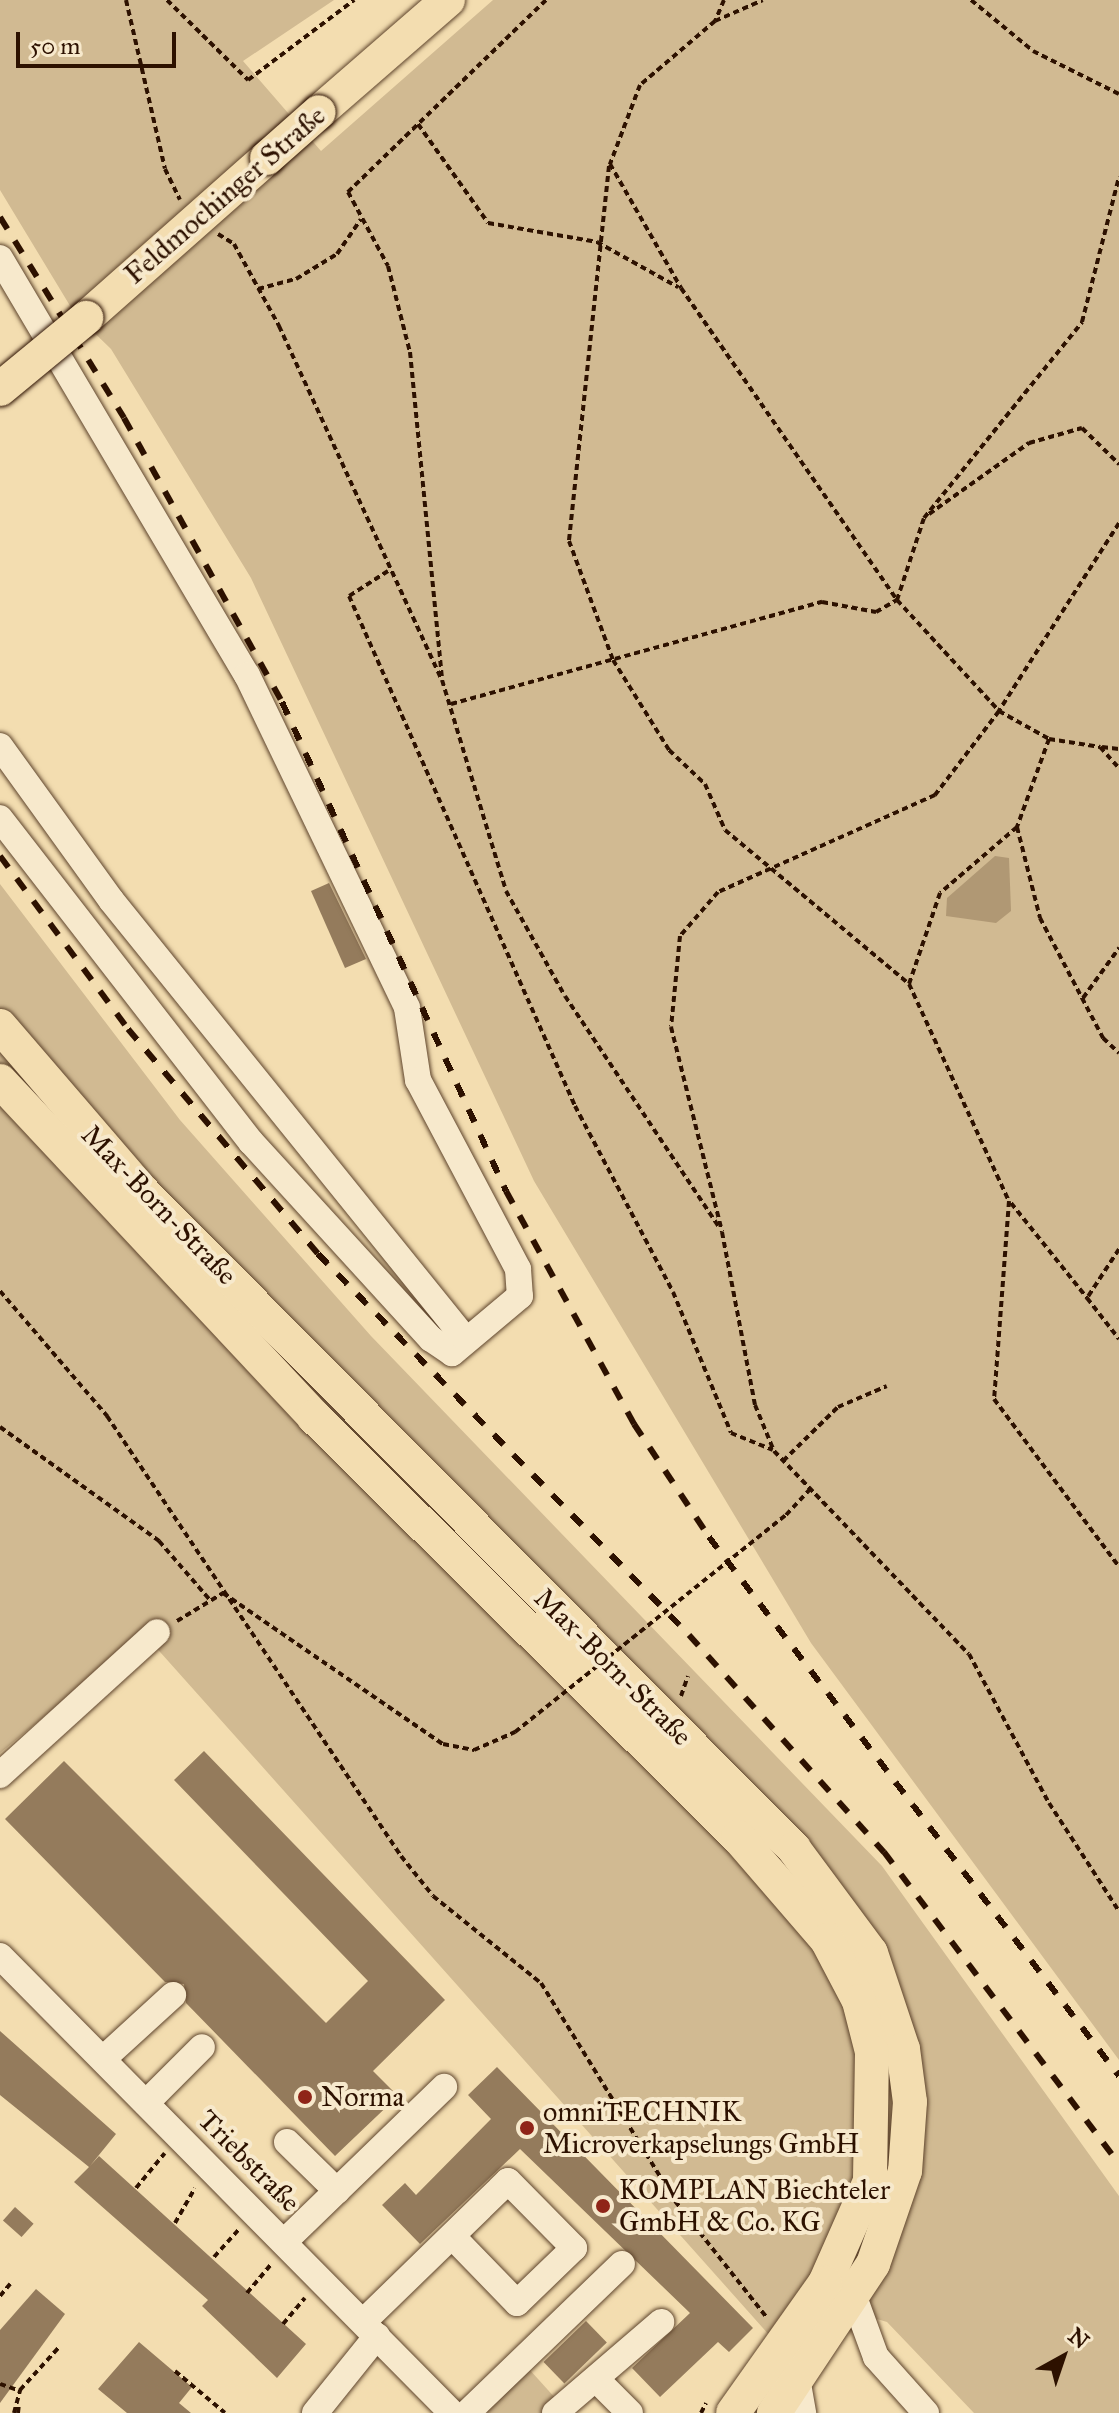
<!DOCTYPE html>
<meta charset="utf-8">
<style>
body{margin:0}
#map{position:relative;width:1119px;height:2413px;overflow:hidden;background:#f3ddb0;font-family:"IM FELL Great Primer",serif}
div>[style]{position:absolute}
.green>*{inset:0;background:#d1ba92}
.water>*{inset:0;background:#b09874}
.building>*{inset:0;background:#947b5c;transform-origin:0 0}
.path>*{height:4px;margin-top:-2px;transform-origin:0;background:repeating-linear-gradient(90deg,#2d1100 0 6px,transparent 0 10px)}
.roads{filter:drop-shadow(0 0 2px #5e442c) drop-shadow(0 0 2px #5e442c)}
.minor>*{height:26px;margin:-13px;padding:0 13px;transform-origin:13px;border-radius:13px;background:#f7e9cc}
.major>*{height:34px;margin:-17px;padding:0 17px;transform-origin:17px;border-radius:17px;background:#f3ddb0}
.rail>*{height:6px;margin-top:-3px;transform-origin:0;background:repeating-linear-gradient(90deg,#2d1100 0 14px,transparent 0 28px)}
.path-bridge>*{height:4px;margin-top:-2px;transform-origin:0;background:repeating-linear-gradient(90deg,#2d1100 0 6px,transparent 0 10px)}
.bridges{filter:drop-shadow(0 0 2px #2d1100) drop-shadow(0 0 2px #2d1100)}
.major-bridge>*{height:34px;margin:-17px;padding:0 17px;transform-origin:17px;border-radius:17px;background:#f3ddb0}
.dots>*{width:22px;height:22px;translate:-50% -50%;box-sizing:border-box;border:4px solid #f7e9cc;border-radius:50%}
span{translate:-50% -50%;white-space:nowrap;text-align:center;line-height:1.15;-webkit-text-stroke:8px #f7e9cc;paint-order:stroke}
.street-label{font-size:28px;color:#2d1100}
.poi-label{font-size:28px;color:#2d1100}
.left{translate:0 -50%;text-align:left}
.north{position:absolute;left:1023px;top:2317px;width:80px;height:80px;-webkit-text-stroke:6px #f7e9cc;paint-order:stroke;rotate:40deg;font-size:22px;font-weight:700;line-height:32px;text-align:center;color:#2d1100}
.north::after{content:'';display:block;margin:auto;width:28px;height:36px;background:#2d1100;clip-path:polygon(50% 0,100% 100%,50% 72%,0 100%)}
.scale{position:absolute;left:16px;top:32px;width:160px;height:36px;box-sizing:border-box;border:4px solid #2d1100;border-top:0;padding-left:10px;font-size:24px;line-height:28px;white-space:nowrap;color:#2d1100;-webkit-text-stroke:6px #f7e9cc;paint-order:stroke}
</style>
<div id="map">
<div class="green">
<div style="clip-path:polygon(0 0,334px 0,243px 61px,321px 151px,493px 0,1119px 0,1119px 2060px,811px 1643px,534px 1181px,251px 578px,111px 349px,75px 314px,0 190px)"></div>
<div style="clip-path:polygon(0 884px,180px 1120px,371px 1336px,882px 1866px,1119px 2196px,1119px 2413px,974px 2413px,887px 2322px,833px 2306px,759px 2413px,742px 2413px,771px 2337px,144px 1634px,0 1753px)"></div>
<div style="clip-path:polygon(529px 2369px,557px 2400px,544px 2413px,487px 2413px,491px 2400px)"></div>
</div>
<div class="water">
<div style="clip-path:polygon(995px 856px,1009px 858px,1011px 911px,996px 923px,946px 916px,947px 898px)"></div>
</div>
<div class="building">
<div style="clip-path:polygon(329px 883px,366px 959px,345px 968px,311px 891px)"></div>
<div style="clip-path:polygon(204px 1751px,445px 2000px,373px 2071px,398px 2096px,335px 2156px,186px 2003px,184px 1984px,165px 1982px,5px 1819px,64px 1761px,326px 2023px,368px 1981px,174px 1780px)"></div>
<div style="clip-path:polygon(0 2031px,116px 2134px,90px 2166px,99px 2156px,306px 2344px,277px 2378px,202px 2306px,208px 2300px,74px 2182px,89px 2167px,0 2095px)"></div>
<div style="clip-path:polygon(497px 2067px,753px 2328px,729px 2352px,718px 2342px,660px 2397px,632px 2368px,690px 2313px,520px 2149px,420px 2244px,382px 2205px,405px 2183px,416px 2195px,491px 2119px,468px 2095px)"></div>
<div style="left:15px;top:2207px;width:25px;height:18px;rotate:42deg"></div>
<div style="clip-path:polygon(36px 2289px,65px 2314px,0 2403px,0 2330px)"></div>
<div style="left:586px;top:2321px;width:30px;height:59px;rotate:46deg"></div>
<div style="clip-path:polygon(139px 2342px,192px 2387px,179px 2403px,191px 2413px,127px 2413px,98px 2389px)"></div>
</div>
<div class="path">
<div style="left:126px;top:0;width:173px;rotate:77deg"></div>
<div style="left:165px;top:169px;width:34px;rotate:64deg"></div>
<div style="left:167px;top:0;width:114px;rotate:44.6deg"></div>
<div style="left:248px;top:80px;width:133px;rotate:-37deg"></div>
<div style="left:546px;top:0;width:276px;rotate:135.9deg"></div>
<div style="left:348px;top:192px;width:84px;rotate:61.6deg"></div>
<div style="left:388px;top:266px;width:89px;rotate:75.7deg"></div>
<div style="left:410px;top:352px;width:330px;rotate:84.4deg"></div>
<div style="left:442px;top:680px;width:220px;rotate:73.1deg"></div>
<div style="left:506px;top:891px;width:120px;rotate:60.7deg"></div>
<div style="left:565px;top:996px;width:278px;rotate:56.3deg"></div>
<div style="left:724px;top:0;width:23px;rotate:113deg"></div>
<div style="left:715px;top:21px;width:99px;rotate:139.5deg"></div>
<div style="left:640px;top:85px;width:85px;rotate:110.8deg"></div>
<div style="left:610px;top:164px;width:143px;rotate:60.2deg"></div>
<div style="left:681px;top:288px;width:379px;rotate:55.3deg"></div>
<div style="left:897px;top:600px;width:151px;rotate:47.4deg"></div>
<div style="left:999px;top:711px;width:57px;rotate:29.2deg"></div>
<div style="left:1049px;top:739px;width:52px;rotate:8.9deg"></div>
<div style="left:1100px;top:747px;width:28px;rotate:48deg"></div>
<div style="left:971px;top:0;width:80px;rotate:39.4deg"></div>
<div style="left:1033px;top:51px;width:96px;rotate:26.6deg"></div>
<div style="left:715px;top:21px;width:52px;rotate:-23.6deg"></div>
<div style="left:418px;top:124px;width:121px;rotate:54.7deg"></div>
<div style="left:488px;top:223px;width:111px;rotate:9.9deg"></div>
<div style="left:597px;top:242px;width:93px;rotate:29.1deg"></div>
<div style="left:609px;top:166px;width:377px;rotate:96.1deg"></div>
<div style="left:569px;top:541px;width:127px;rotate:69.7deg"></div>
<div style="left:613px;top:660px;width:106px;rotate:58.1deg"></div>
<div style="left:669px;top:750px;width:50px;rotate:43.4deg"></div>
<div style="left:705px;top:784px;width:50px;rotate:66.5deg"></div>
<div style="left:725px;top:830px;width:240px;rotate:39.9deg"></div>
<div style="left:218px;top:234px;width:19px;rotate:32deg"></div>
<div style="left:234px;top:244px;width:94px;rotate:61.2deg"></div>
<div style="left:279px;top:326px;width:387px;rotate:65.3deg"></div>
<div style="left:258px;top:289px;width:39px;rotate:-15deg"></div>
<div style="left:296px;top:279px;width:48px;rotate:-31.4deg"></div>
<div style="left:337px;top:254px;width:42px;rotate:-55.6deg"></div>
<div style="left:929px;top:514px;width:123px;rotate:-35.4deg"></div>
<div style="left:1029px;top:443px;width:55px;rotate:-15.8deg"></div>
<div style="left:1082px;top:428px;width:52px;rotate:44.2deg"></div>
<div style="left:1119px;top:523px;width:223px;rotate:122.6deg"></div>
<div style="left:999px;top:711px;width:106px;rotate:127.3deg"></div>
<div style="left:935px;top:795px;width:238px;rotate:155.9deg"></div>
<div style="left:718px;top:892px;width:58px;rotate:130.8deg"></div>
<div style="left:680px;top:936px;width:91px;rotate:95.6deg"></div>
<div style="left:671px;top:1027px;width:211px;rotate:76deg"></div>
<div style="left:722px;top:1232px;width:176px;rotate:79.2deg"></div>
<div style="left:755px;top:1405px;width:50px;rotate:67.6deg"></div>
<div style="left:774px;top:1451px;width:281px;rotate:46.2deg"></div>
<div style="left:969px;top:1654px;width:169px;rotate:61.8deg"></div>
<div style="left:1049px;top:1803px;width:129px;rotate:57.1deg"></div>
<div style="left:388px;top:571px;width:46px;rotate:147.3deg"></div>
<div style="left:349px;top:596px;width:558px;rotate:66.1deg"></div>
<div style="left:575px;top:1106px;width:210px;rotate:62.2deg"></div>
<div style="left:673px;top:1292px;width:152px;rotate:67.6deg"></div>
<div style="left:731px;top:1433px;width:45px;rotate:22deg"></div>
<div style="left:451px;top:704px;width:385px;rotate:-15.4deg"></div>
<div style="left:822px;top:602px;width:55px;rotate:10.5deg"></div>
<div style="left:876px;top:612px;width:24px;rotate:-30deg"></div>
<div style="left:897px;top:600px;width:86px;rotate:-71.8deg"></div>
<div style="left:924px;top:518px;width:252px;rotate:-51.1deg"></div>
<div style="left:1082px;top:322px;width:150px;rotate:-75.7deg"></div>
<div style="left:1049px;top:739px;width:94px;rotate:110deg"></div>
<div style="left:1017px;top:827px;width:94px;rotate:75.8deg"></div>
<div style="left:1040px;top:918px;width:136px;rotate:62.3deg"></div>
<div style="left:1103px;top:1038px;width:22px;rotate:43deg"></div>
<div style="left:1102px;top:747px;width:17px;rotate:7deg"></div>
<div style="left:1017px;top:827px;width:101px;rotate:139.4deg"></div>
<div style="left:940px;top:893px;width:96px;rotate:108.8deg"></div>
<div style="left:909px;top:984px;width:239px;rotate:65.3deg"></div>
<div style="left:1009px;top:1201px;width:199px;rotate:94.3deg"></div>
<div style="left:994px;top:1399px;width:209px;rotate:53.3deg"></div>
<div style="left:1083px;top:998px;width:62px;rotate:-54.2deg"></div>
<div style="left:1011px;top:1203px;width:122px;rotate:51.3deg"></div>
<div style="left:1119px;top:1249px;width:59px;rotate:123.1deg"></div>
<div style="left:1087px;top:1298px;width:52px;rotate:52deg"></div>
<div style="left:0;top:1291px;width:165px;rotate:49.4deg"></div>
<div style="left:107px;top:1416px;width:529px;rotate:56.25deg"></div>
<div style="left:401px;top:1856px;width:51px;rotate:51.3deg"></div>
<div style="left:433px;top:1896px;width:139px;rotate:38.9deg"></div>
<div style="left:541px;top:1983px;width:256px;rotate:58.4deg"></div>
<div style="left:675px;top:2201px;width:149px;rotate:51.8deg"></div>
<div style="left:0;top:1427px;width:196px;rotate:35.6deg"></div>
<div style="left:159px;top:1541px;width:78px;rotate:49.2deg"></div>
<div style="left:783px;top:1461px;width:77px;rotate:-44.5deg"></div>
<div style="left:838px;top:1407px;width:53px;rotate:-23.2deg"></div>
<div style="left:786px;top:1515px;width:35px;rotate:-47deg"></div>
<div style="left:177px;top:1621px;width:54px;rotate:-31.3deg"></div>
<div style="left:223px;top:1593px;width:267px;rotate:34.5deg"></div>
<div style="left:443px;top:1744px;width:32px;rotate:11deg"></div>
<div style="left:474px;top:1750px;width:45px;rotate:-23.7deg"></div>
<div style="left:681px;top:1696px;width:21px;rotate:-71deg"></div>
<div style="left:136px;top:2188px;width:45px;rotate:-50.4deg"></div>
<div style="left:175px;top:2223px;width:40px;rotate:-60.3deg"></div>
<div style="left:214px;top:2257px;width:38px;rotate:-48deg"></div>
<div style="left:247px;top:2293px;width:38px;rotate:-50deg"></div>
<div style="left:0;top:2296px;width:16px;rotate:-50deg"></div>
<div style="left:283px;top:2324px;width:34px;rotate:-50deg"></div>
<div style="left:175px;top:2371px;width:65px;rotate:40deg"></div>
<div style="left:0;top:2384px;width:21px;rotate:19deg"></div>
<div style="left:14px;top:2413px;width:24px;rotate:-75deg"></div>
<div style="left:20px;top:2390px;width:59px;rotate:-47.7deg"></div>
<div style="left:18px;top:2413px;width:10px;rotate:-84deg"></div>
<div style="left:701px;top:2413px;width:11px;rotate:-63deg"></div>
</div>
<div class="roads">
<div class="minor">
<div style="left:0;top:258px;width:485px;rotate:59.4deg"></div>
<div style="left:247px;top:675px;width:369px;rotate:64.3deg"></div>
<div style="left:407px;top:1008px;width:73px;rotate:81.3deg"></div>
<div style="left:418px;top:1080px;width:214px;rotate:62.1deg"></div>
<div style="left:518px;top:1269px;width:27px;rotate:86deg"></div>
<div style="left:520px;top:1296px;width:89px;rotate:140deg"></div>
<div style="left:452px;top:1353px;width:25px;rotate:-146deg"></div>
<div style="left:431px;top:1339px;width:267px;rotate:-132.4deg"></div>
<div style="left:251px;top:1142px;width:410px;rotate:-127.8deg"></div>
<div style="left:0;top:746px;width:190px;rotate:54.2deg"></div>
<div style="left:111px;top:900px;width:565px;rotate:51.1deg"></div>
<div style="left:0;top:1775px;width:212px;rotate:-42.3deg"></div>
<div style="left:0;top:1956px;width:643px;rotate:45.32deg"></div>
<div style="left:103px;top:2059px;width:95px;rotate:-42.4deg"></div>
<div style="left:146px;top:2103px;width:79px;rotate:-45deg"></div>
<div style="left:287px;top:2142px;width:70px;rotate:44.4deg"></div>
<div style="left:284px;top:2242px;width:223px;rotate:-44.1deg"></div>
<div style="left:854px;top:2297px;width:64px;rotate:69.9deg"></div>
<div style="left:876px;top:2357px;width:75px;rotate:48.2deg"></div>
<div style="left:363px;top:2322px;width:202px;rotate:-44.2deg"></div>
<div style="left:508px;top:2181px;width:94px;rotate:45.4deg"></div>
<div style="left:574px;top:2248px;width:79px;rotate:136deg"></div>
<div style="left:517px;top:2303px;width:93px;rotate:-134.1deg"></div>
<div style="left:797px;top:2378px;width:36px;rotate:80deg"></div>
<div style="left:596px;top:2379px;width:48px;rotate:45deg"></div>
<div style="left:315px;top:2413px;width:99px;rotate:-51.2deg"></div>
<div style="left:467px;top:2413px;width:215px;rotate:-43.9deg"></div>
<div style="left:555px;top:2413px;width:140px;rotate:-40.6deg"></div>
</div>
<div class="major">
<div style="left:319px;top:112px;width:171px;rotate:-41deg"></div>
<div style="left:86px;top:318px;width:242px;rotate:-41.5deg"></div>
<div style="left:0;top:1026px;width:219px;rotate:49.3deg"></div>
<div style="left:143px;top:1192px;width:925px;rotate:45.26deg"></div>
<div style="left:794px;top:1849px;width:129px;rotate:53.5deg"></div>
<div style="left:871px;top:1953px;width:101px;rotate:71.6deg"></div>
<div style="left:903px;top:2049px;width:53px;rotate:82.5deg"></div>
<div style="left:910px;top:2102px;width:69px;rotate:94.1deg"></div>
<div style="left:905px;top:2171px;width:98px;rotate:109deg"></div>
<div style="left:873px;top:2264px;width:179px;rotate:123.6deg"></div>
<div style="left:0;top:1081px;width:460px;rotate:46.9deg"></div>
<div style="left:314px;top:1417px;width:597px;rotate:44.73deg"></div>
<div style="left:738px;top:1837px;width:136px;rotate:49.2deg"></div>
<div style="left:827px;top:1940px;width:69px;rotate:62.3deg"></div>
<div style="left:859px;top:2001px;width:53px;rotate:75.7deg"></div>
<div style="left:872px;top:2052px;width:129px;rotate:90.9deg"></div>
<div style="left:870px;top:2181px;width:111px;rotate:113.8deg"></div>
<div style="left:825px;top:2283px;width:159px;rotate:125.3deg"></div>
</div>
</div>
<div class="rail">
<div style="left:0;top:217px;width:236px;rotate:58.3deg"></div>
<div style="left:124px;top:418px;width:325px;rotate:60.9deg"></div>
<div style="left:282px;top:702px;width:538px;rotate:65.39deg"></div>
<div style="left:506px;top:1191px;width:266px;rotate:61.2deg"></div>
<div style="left:634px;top:1424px;width:136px;rotate:56.4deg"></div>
<div style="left:709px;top:1537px;width:677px;rotate:52.74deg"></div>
<div style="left:0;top:856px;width:215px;rotate:53.5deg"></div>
<div style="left:128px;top:1029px;width:294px;rotate:49.8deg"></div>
<div style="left:318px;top:1254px;width:532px;rotate:45.76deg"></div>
<div style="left:689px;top:1635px;width:292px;rotate:48.1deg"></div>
<div style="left:884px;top:1852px;width:391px;rotate:53deg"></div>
</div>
<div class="path-bridge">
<div style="left:515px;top:1732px;width:347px;rotate:-38.7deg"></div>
</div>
<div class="bridges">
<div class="major-bridge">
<div style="left:267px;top:158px;width:69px;rotate:-41.5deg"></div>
<div style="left:0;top:389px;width:112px;rotate:-39.5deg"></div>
</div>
</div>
<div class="dots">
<div style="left:305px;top:2097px;background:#8f2418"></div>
<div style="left:527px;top:2128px;background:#8f2418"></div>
<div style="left:603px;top:2206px;background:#8f2418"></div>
</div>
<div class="street-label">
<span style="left:225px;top:195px;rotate:-41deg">Feldmochinger Straße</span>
<span style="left:159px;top:1205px;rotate:46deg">Max-Born-Straße</span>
<span style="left:613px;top:1667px;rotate:45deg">Max-Born-Straße</span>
<span style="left:249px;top:2161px;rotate:45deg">Triebstraße</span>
</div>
<div class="poi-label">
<span class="left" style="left:321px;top:2097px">Norma</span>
<span class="left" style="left:543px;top:2128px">omniTECHNIK<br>Microverkapselungs GmbH</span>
<span class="left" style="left:619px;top:2206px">KOMPLAN Biechteler<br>GmbH &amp; Co. KG</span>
</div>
<div class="north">N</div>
<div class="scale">50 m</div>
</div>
